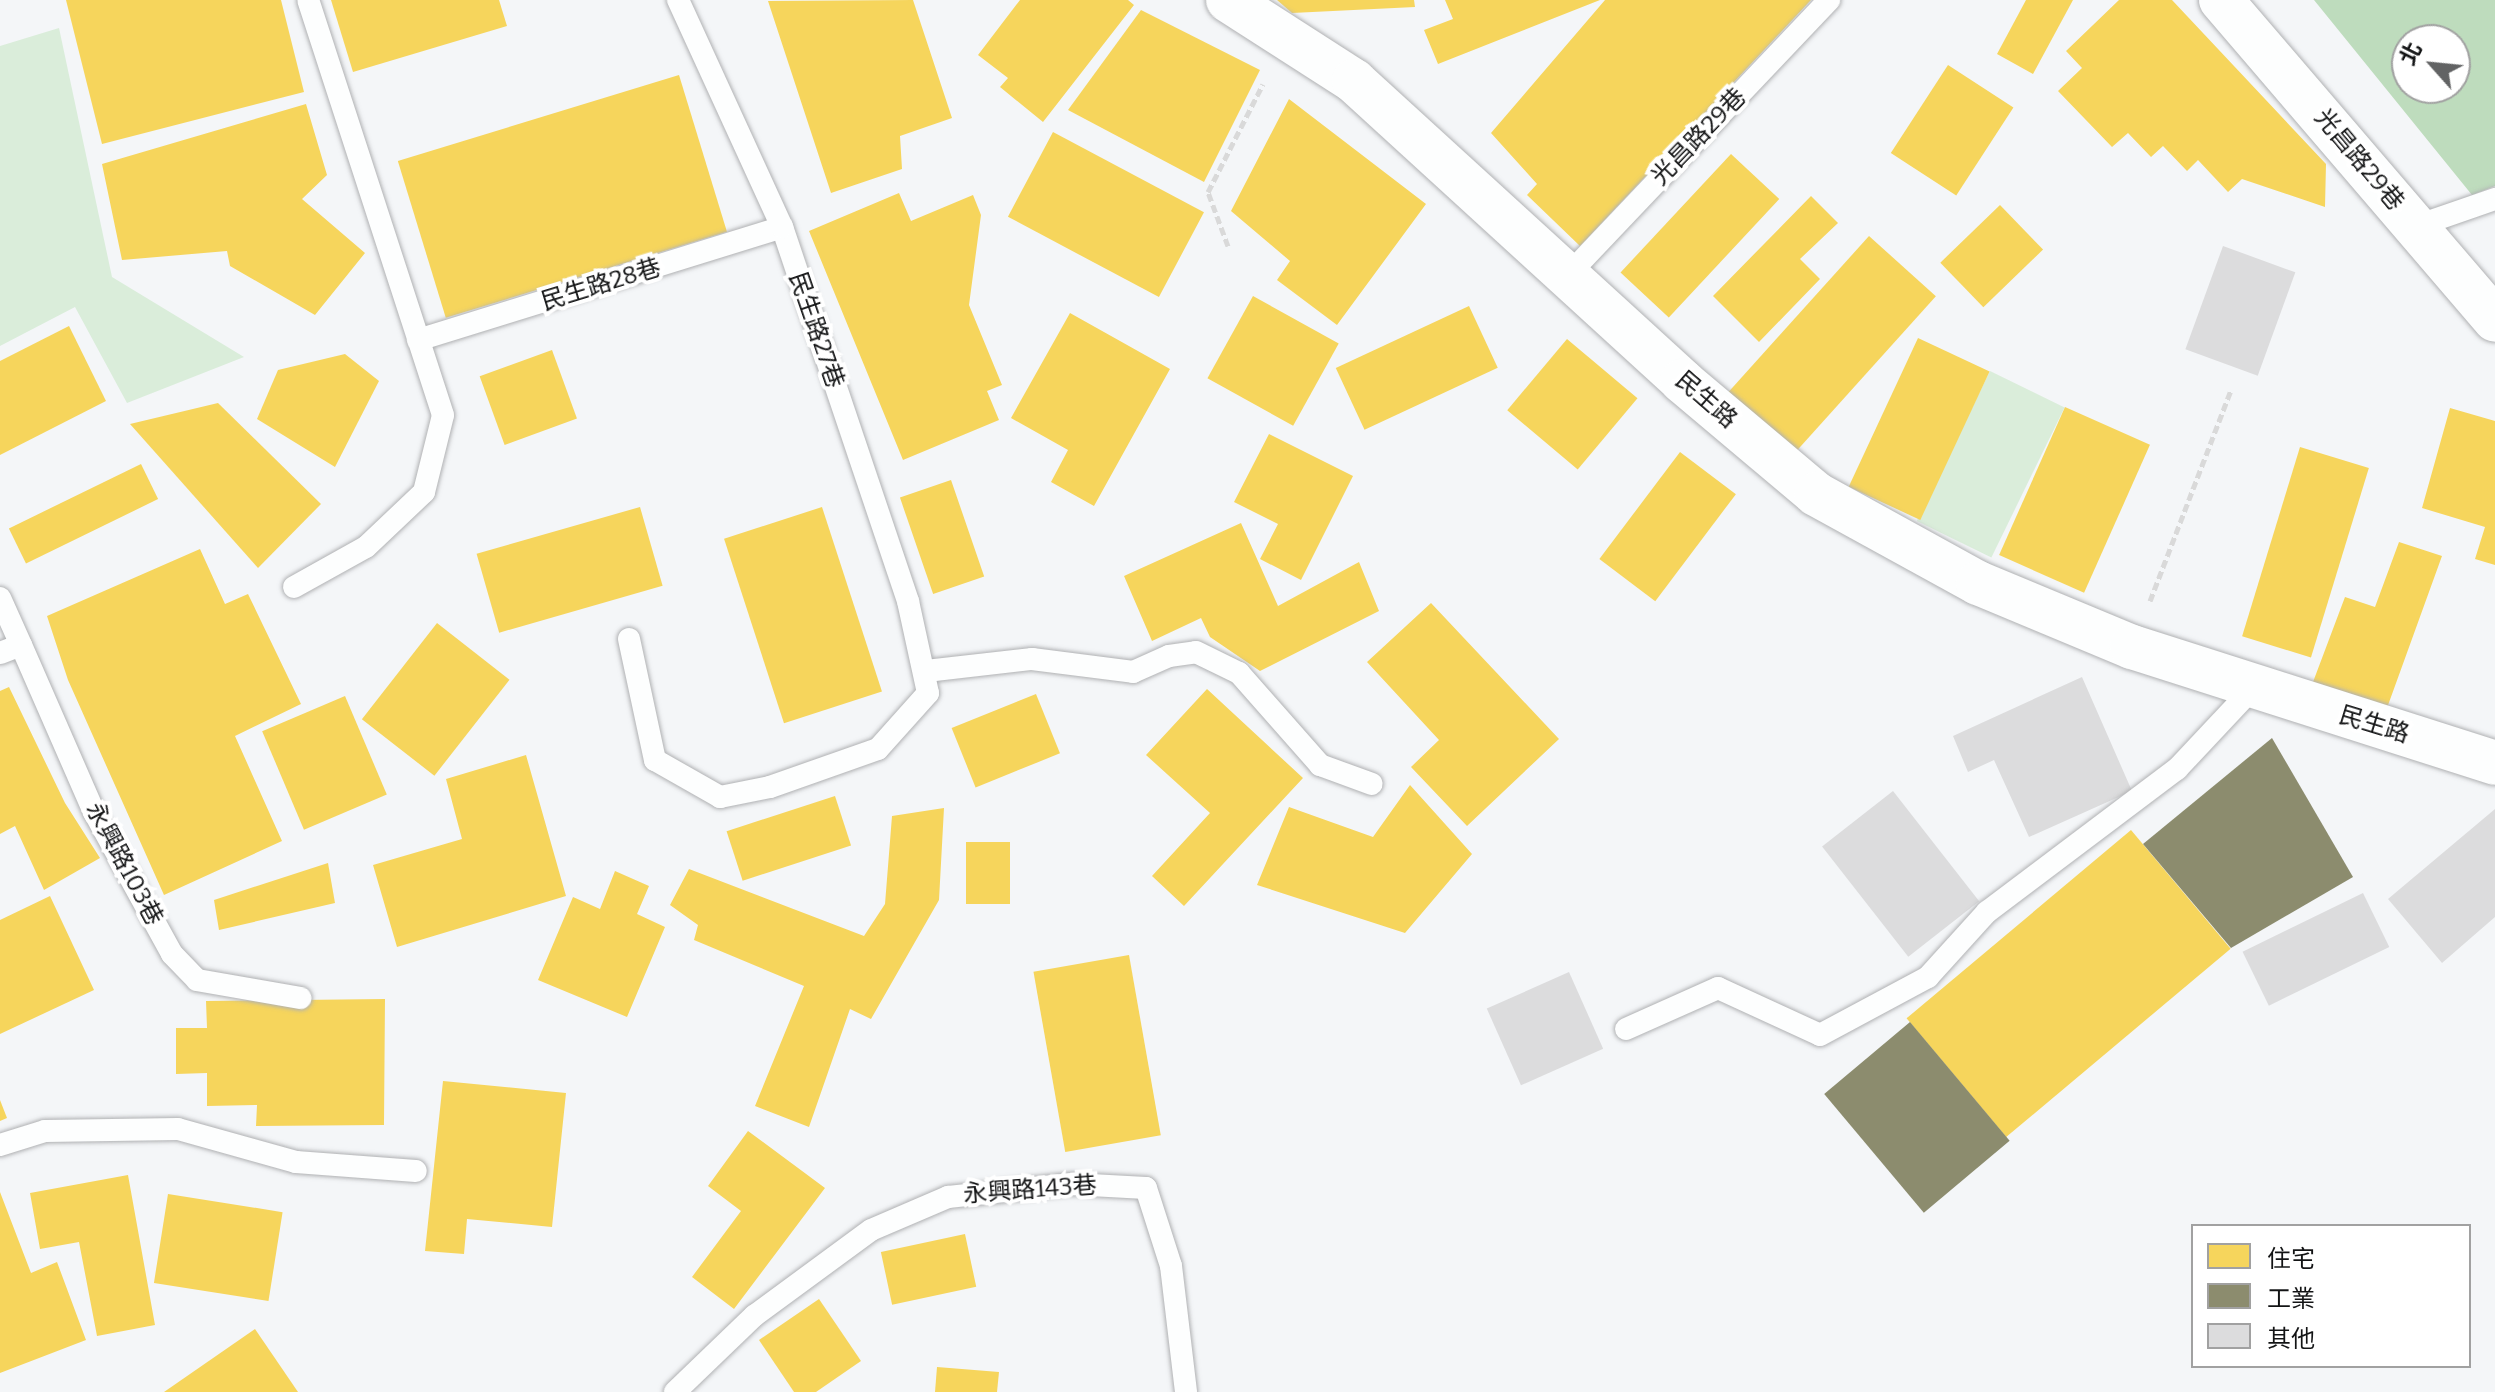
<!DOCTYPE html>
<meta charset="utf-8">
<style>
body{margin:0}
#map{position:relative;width:2495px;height:1392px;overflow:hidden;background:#f4f6f8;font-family:Bitter,"Noto Sans TC",serif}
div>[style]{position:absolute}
.green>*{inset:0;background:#daedda;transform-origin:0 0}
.forest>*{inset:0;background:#bedcbd}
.homes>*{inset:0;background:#f6d55c;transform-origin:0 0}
.industry>*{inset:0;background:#8c8c6e;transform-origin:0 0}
.building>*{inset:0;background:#dcdcdd;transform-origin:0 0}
.path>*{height:5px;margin-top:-2.5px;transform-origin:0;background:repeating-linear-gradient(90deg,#d9d9d9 0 8px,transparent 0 12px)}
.roads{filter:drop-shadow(0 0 2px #b0b1b3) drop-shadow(0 0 2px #b0b1b3)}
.service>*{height:22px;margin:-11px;padding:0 11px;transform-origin:11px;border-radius:11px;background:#fdfefe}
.minor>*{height:44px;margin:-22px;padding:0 22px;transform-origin:22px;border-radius:22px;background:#fdfefe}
span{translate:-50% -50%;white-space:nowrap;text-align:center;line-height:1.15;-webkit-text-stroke:8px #fff;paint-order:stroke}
.street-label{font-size:24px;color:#131415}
.legend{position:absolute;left:2191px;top:1224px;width:280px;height:144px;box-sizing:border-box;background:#fff;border:2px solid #a1a1a1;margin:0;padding:10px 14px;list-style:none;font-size:24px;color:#131415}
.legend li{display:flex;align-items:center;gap:16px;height:40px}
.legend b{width:40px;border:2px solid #a1a1a1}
.north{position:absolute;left:2391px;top:24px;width:80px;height:80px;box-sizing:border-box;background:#fff;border:2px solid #a1a1a1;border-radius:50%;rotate:297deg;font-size:22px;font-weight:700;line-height:32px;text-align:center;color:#131415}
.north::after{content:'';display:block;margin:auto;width:28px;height:36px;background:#626364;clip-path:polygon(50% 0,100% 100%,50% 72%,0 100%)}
</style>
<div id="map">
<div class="green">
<div style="clip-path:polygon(59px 28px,112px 277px,244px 357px,127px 403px,75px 307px,0 346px,0 46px)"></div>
<div style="left:1990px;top:371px;width:83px;height:167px;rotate:26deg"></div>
</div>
<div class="forest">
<div style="clip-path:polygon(evenodd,2314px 0,2495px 0,2495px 186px,2472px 195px,2314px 0,2407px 40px,2455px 40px,2455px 88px,2407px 88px,2407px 40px)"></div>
</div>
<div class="homes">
<div style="clip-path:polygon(66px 0,281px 0,304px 92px,102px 144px)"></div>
<div style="clip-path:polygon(331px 0,499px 0,507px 26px,353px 72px)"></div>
<div style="clip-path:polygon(913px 0,952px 118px,900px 136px,902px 169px,831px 193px,768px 1px)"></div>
<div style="clip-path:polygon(1020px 0,1128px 0,1134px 5px,1043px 122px,1000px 87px,1008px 78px,978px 55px)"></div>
<div style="clip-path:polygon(1277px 0,1414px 0,1415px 7px,1292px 13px)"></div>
<div style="clip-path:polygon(1445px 0,1600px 0,1438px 64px,1424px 30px,1453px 19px)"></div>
<div style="clip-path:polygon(1605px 0,1811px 0,1580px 246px,1527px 195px,1537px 184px,1491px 133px)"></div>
<div style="clip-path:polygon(2026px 0,2073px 0,2033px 74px,1997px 54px)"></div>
<div style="clip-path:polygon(2119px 0,2172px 0,2326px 164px,2325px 207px,2242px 179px,2228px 192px,2198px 160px,2187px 171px,2163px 146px,2151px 157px,2128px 133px,2112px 147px,2058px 91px,2082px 68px,2066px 51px)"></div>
<div style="clip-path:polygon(1141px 10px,1260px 70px,1204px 182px,1068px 110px)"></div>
<div style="left:1948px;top:65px;width:78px;height:105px;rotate:33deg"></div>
<div style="left:679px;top:75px;width:164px;height:294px;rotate:73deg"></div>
<div style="clip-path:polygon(1289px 99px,1426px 204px,1337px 325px,1277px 280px,1290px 261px,1231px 211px)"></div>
<div style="clip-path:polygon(306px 104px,327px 175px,302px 199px,365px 253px,315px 315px,230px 266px,227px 251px,122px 260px,102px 164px)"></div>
<div style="left:1053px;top:132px;width:171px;height:96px;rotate:28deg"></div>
<div style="left:1731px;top:154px;width:66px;height:162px;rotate:43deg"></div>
<div style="clip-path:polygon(899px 193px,911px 221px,973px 195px,981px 215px,969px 305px,1002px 385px,987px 391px,999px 420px,903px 460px,809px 231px)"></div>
<div style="clip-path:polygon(1811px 196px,1838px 223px,1800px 259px,1820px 279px,1759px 342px,1713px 296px)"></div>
<div style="left:2000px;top:205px;width:62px;height:83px;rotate:46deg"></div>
<div style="left:1869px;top:236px;width:90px;height:215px;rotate:42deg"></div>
<div style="left:1253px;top:296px;width:98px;height:94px;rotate:29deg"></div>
<div style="left:1469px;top:306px;width:68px;height:147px;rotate:65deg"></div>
<div style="clip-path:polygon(1070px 313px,1170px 369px,1094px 506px,1051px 482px,1068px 450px,1011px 418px)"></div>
<div style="clip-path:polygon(69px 326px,106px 401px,0 455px,0 361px)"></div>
<div style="left:1918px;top:338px;width:79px;height:164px;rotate:25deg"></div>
<div style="left:1567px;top:339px;width:92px;height:93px;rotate:40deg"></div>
<div style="left:552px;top:350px;width:73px;height:77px;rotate:70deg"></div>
<div style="clip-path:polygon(345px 354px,379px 381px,335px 467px,257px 419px,278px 370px)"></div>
<div style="clip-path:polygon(218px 403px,321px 504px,258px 568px,130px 424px)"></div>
<div style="left:2065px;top:407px;width:93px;height:162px;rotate:24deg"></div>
<div style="clip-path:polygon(2450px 408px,2495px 421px,2495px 565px,2475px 559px,2485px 527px,2422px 508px)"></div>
<div style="clip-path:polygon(1269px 434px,1353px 476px,1301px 580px,1260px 559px,1278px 524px,1234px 502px)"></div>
<div style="left:2300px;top:447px;width:72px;height:198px;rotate:17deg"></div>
<div style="left:1680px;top:452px;width:70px;height:134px;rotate:37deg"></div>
<div style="left:141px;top:464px;width:39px;height:147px;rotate:64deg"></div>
<div style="left:951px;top:480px;width:102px;height:54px;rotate:71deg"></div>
<div style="left:640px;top:507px;width:82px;height:170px;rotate:74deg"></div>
<div style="left:822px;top:507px;width:194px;height:103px;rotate:72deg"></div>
<div style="clip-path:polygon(1241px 523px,1278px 606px,1359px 562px,1379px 611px,1260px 671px,1210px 637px,1201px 618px,1152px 641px,1124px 576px)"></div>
<div style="clip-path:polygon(2399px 542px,2442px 556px,2387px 708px,2313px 682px,2345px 597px,2375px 607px)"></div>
<div style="clip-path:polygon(200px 549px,225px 604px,248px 594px,301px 704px,235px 736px,282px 841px,164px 895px,68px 680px,47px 616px)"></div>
<div style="clip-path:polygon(1431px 603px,1559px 739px,1467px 826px,1411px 767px,1439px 740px,1367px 662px)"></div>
<div style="left:437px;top:623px;width:92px;height:122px;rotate:38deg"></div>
<div style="clip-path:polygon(9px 687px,65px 803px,100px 858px,44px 890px,15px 826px,0 834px,0 691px)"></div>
<div style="clip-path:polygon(1207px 689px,1303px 778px,1184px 906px,1152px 876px,1210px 813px,1146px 755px)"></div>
<div style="left:1036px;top:694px;width:64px;height:91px;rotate:68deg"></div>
<div style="left:345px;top:696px;width:107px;height:90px;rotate:67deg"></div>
<div style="clip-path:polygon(526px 755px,566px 896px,397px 947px,373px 865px,462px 839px,446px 779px)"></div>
<div style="clip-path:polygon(1410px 785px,1472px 854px,1405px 933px,1257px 885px,1289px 807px,1373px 837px)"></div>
<div style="left:835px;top:796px;width:52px;height:114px;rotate:72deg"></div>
<div style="clip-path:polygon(944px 808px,939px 900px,871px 1019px,850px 1009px,809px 1127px,755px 1106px,804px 986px,694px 940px,698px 925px,670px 905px,689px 869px,864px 936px,885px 904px,892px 816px)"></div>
<div style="left:2131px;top:830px;width:155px;height:293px;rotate:50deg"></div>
<div style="left:966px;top:842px;width:44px;height:62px"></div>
<div style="clip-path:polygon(328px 863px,335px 903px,219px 930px,214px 900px)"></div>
<div style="clip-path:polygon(615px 871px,649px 886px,637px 914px,665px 927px,627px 1017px,538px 980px,573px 897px,600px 909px)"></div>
<div style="clip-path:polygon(50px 896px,94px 990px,0 1034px,0 920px)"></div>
<div style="left:1129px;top:955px;width:183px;height:97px;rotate:80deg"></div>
<div style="clip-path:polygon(385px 999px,384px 1125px,256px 1126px,257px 1105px,207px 1106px,207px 1073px,176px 1074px,176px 1028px,207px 1028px,206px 1001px)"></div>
<div style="clip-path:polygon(443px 1081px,566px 1093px,552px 1227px,467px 1219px,464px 1254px,425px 1251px)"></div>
<div style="clip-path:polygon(0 1100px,7px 1118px,0 1121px)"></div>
<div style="clip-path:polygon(748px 1131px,825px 1188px,734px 1309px,692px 1277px,741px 1211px,708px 1186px)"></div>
<div style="clip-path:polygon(128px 1175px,155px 1325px,97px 1336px,79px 1242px,40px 1249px,30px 1193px)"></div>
<div style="clip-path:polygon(0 1192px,31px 1273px,57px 1262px,86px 1340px,0 1373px)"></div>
<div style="left:168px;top:1194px;width:116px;height:90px;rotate:9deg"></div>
<div style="left:965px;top:1234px;width:54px;height:86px;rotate:78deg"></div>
<div style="clip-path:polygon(819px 1299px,861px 1361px,816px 1392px,794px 1392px,759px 1340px)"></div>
<div style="clip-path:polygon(255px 1329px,298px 1392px,164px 1392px)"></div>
<div style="clip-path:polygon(937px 1367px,999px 1372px,997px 1392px,935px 1392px)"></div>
</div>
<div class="industry">
<div style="clip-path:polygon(2272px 738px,2353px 877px,2231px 948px,2143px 844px)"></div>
<div style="left:1910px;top:1022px;width:155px;height:112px;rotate:50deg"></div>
</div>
<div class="building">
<div style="left:2223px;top:246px;width:77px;height:110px;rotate:20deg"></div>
<div style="clip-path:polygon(2082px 677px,2132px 791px,2029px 837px,1994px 760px,1968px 772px,1953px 736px)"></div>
<div style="left:1893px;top:791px;width:140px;height:90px;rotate:52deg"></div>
<div style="clip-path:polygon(2495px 809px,2495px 917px,2442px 963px,2388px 899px)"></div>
<div style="left:2363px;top:893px;width:60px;height:134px;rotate:64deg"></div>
<div style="left:1569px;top:972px;width:84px;height:90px;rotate:66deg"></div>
</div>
<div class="path">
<div style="left:1228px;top:246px;width:58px;rotate:-110.3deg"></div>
<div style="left:1208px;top:192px;width:121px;rotate:-63deg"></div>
<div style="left:2150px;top:601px;width:226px;rotate:-69deg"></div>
</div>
<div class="roads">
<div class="service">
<div style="left:2414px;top:227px;width:86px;rotate:-19.1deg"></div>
<div style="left:1569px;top:274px;width:378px;rotate:-46.5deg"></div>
<div style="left:418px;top:340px;width:381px;rotate:-17.2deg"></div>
<div style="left:294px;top:587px;width:82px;rotate:-29.1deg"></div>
<div style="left:366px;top:547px;width:80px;rotate:-43.5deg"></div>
<div style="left:424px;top:492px;width:79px;rotate:-76.1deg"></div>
<div style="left:443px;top:415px;width:436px;rotate:-108deg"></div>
<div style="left:0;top:598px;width:51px;rotate:65.9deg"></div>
<div style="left:21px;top:645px;width:22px;rotate:159deg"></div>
<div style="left:629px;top:639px;width:124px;rotate:77.9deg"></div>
<div style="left:655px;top:760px;width:75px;rotate:29.6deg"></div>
<div style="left:720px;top:797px;width:51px;rotate:-11.3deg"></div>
<div style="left:770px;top:787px;width:114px;rotate:-19.4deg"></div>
<div style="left:878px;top:749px;width:75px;rotate:-48.2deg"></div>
<div style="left:928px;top:693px;width:94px;rotate:-102.3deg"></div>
<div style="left:908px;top:601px;width:395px;rotate:-108.6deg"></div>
<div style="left:782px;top:227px;width:250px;rotate:-114.6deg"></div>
<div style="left:21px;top:645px;width:182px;rotate:66.4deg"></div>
<div style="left:94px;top:812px;width:162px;rotate:61.2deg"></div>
<div style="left:172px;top:954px;width:36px;rotate:46deg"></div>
<div style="left:197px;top:980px;width:105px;rotate:9.9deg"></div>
<div style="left:926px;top:671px;width:107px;rotate:-6.5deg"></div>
<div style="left:1032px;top:659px;width:102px;rotate:7.3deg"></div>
<div style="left:1133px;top:672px;width:39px;rotate:-24deg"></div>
<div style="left:1169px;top:656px;width:27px;rotate:-8deg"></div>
<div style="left:1196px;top:652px;width:48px;rotate:26deg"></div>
<div style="left:1239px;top:673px;width:123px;rotate:48.6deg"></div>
<div style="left:1320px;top:765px;width:55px;rotate:20.1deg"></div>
<div style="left:1626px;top:1029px;width:101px;rotate:-24deg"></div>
<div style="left:1718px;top:988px;width:112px;rotate:24.7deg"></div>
<div style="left:1820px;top:1035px;width:123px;rotate:-28.2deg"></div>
<div style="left:1928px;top:977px;width:88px;rotate:-47.8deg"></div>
<div style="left:1987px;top:912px;width:238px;rotate:-37deg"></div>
<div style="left:2177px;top:769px;width:112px;rotate:-46.8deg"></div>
<div style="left:0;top:1145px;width:47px;rotate:-17.3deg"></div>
<div style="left:45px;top:1131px;width:133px;rotate:-0.9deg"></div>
<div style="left:178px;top:1129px;width:123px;rotate:15.6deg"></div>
<div style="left:296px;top:1162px;width:120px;rotate:4.3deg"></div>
<div style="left:675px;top:1392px;width:110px;rotate:-43.9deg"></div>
<div style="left:754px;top:1316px;width:145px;rotate:-36.3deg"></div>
<div style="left:871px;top:1230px;width:84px;rotate:-23.2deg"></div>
<div style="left:948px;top:1197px;width:125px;rotate:-6deg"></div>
<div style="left:1072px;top:1184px;width:74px;rotate:3.1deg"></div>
<div style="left:1146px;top:1188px;width:82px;rotate:72.2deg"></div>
<div style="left:1171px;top:1266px;width:127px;rotate:83.2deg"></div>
</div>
<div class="minor">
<div style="left:1228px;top:0;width:150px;rotate:32.7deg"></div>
<div style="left:1354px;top:81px;width:445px;rotate:42.4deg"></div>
<div style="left:1682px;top:381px;width:175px;rotate:40.1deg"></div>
<div style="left:1816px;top:494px;width:185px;rotate:28.8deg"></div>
<div style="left:1978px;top:583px;width:167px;rotate:22.6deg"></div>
<div style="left:2132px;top:647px;width:381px;rotate:17.7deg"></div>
<div style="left:2221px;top:0;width:421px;rotate:49.4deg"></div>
</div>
</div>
<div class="street-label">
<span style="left:1699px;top:137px;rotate:-46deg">光昌路29巷</span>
<span style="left:2359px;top:160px;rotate:50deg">光昌路29巷</span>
<span style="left:601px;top:285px;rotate:-17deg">民生路28巷</span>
<span style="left:816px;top:330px;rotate:71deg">民生路27巷</span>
<span style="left:1706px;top:400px;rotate:41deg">民生路</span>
<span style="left:2374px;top:725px;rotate:17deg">民生路</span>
<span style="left:124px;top:864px;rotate:62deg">永興路103巷</span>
<span style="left:1030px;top:1190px;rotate:-4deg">永興路143巷</span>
</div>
<ul class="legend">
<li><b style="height:22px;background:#f6d55c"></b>住宅</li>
<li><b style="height:22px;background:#8c8c6e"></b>工業</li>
<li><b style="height:22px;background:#dcdcdd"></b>其他</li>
</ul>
<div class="north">北</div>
</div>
